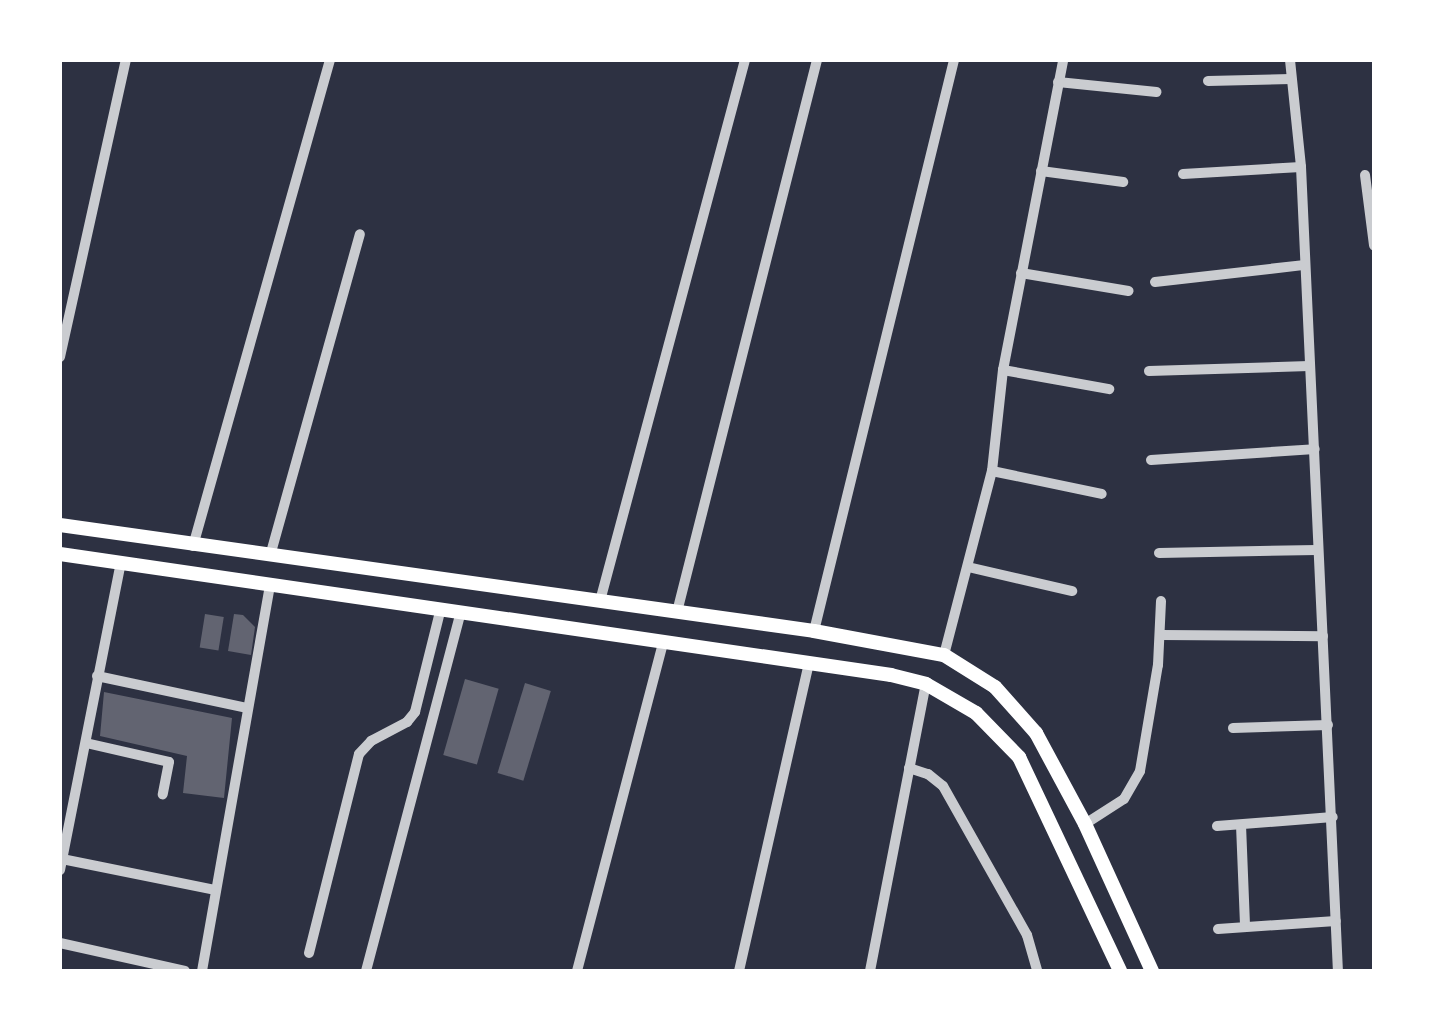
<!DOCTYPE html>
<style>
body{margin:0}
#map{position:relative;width:1434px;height:1031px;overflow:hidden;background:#2d3142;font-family:Raleway,sans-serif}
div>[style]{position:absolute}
.building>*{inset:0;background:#626471;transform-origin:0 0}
.minor>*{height:10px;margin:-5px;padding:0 5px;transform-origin:5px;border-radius:5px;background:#caccd0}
.secondary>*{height:14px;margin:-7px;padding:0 7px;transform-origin:7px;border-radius:7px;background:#fff}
span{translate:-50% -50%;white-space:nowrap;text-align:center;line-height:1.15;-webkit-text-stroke:10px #fff;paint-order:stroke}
.frame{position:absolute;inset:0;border:62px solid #fff;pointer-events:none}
</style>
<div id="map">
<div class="building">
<div style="left:205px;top:614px;width:19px;height:34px;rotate:9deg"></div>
<div style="clip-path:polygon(234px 614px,243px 615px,255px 627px,251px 655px,228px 651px)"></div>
<div style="left:465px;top:679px;width:35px;height:79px;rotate:16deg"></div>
<div style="left:525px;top:683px;width:27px;height:94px;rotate:17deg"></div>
<div style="clip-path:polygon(104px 692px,232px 718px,224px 798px,183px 793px,187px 756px,100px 736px)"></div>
</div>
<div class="minor">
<div style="left:1290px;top:60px;width:108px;rotate:84.1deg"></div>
<div style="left:1301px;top:167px;width:805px;rotate:87.37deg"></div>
<div style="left:1208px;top:81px;width:83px;rotate:-1.4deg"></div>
<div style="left:1058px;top:82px;width:99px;rotate:5.8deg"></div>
<div style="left:1041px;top:171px;width:83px;rotate:7.6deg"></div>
<div style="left:1183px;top:174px;width:118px;rotate:-3.4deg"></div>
<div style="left:1365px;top:175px;width:71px;rotate:82.7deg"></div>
<div style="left:1021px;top:273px;width:109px;rotate:9.5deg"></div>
<div style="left:1155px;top:282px;width:151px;rotate:-6.5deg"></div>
<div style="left:60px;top:357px;width:304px;rotate:-77.5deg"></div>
<div style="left:1003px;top:370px;width:108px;rotate:10.2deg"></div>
<div style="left:1149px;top:371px;width:160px;rotate:-1.8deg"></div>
<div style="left:1151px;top:460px;width:164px;rotate:-3.8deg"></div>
<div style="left:992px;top:471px;width:112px;rotate:11.8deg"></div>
<div style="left:193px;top:546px;width:505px;rotate:-74.26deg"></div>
<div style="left:1159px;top:553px;width:158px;rotate:-1.1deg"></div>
<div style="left:270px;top:556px;width:334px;rotate:-74.4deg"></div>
<div style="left:968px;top:567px;width:107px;rotate:13deg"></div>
<div style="left:600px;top:601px;width:560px;rotate:-75deg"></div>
<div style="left:677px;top:612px;width:569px;rotate:-75.77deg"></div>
<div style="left:814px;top:631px;width:588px;rotate:-76.22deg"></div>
<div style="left:1161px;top:635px;width:162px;rotate:0.4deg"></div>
<div style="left:944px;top:655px;width:190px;rotate:-75.4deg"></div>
<div style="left:992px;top:471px;width:102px;rotate:-83.8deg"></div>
<div style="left:1003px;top:370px;width:316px;rotate:-79deg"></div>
<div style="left:97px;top:676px;width:154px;rotate:12deg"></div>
<div style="left:1233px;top:728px;width:95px;rotate:-1.8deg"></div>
<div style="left:86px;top:743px;width:85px;rotate:12.9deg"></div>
<div style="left:169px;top:762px;width:33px;rotate:101deg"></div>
<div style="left:909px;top:768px;width:20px;rotate:18deg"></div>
<div style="left:928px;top:774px;width:19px;rotate:39deg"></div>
<div style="left:943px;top:786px;width:171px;rotate:60.6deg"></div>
<div style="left:1027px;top:935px;width:37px;rotate:74deg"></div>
<div style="left:1085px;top:824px;width:46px;rotate:-32.7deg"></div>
<div style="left:1124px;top:799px;width:32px;rotate:-60deg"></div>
<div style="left:1140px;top:771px;width:108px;rotate:-80.4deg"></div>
<div style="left:1158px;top:665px;width:64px;rotate:-87.3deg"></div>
<div style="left:1241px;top:825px;width:101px;rotate:87.7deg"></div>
<div style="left:1217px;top:826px;width:116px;rotate:-4.4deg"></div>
<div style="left:62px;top:859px;width:157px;rotate:11.4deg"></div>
<div style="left:60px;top:870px;width:314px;rotate:-78.8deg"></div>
<div style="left:1218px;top:929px;width:118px;rotate:-3.9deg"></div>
<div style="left:60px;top:943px;width:128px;rotate:12.6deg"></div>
<div style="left:309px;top:953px;width:205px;rotate:-75.9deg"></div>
<div style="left:359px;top:754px;width:18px;rotate:-47deg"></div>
<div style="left:371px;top:741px;width:41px;rotate:-27.8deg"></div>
<div style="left:407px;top:722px;width:13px;rotate:-51deg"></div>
<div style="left:415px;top:712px;width:107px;rotate:-76deg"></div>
<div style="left:202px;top:971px;width:392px;rotate:-80deg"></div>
<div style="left:366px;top:971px;width:372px;rotate:-75.2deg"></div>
<div style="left:577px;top:971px;width:339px;rotate:-75.3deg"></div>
<div style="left:739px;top:971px;width:316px;rotate:-77.2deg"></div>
<div style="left:870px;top:971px;width:292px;rotate:-79deg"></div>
</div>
<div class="secondary">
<div style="left:60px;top:525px;width:761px;rotate:8deg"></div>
<div style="left:814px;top:631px;width:132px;rotate:10.5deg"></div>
<div style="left:944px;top:655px;width:60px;rotate:32.1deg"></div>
<div style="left:995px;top:687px;width:62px;rotate:48.3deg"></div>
<div style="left:1036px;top:733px;width:103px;rotate:61.7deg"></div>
<div style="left:1085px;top:824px;width:162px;rotate:65.5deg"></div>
<div style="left:60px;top:554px;width:840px;rotate:8.28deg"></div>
<div style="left:891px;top:675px;width:36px;rotate:14deg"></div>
<div style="left:926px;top:684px;width:58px;rotate:30.1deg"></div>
<div style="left:976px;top:713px;width:62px;rotate:45.7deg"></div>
<div style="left:1019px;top:757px;width:237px;rotate:64.7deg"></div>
</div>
<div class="frame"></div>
</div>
